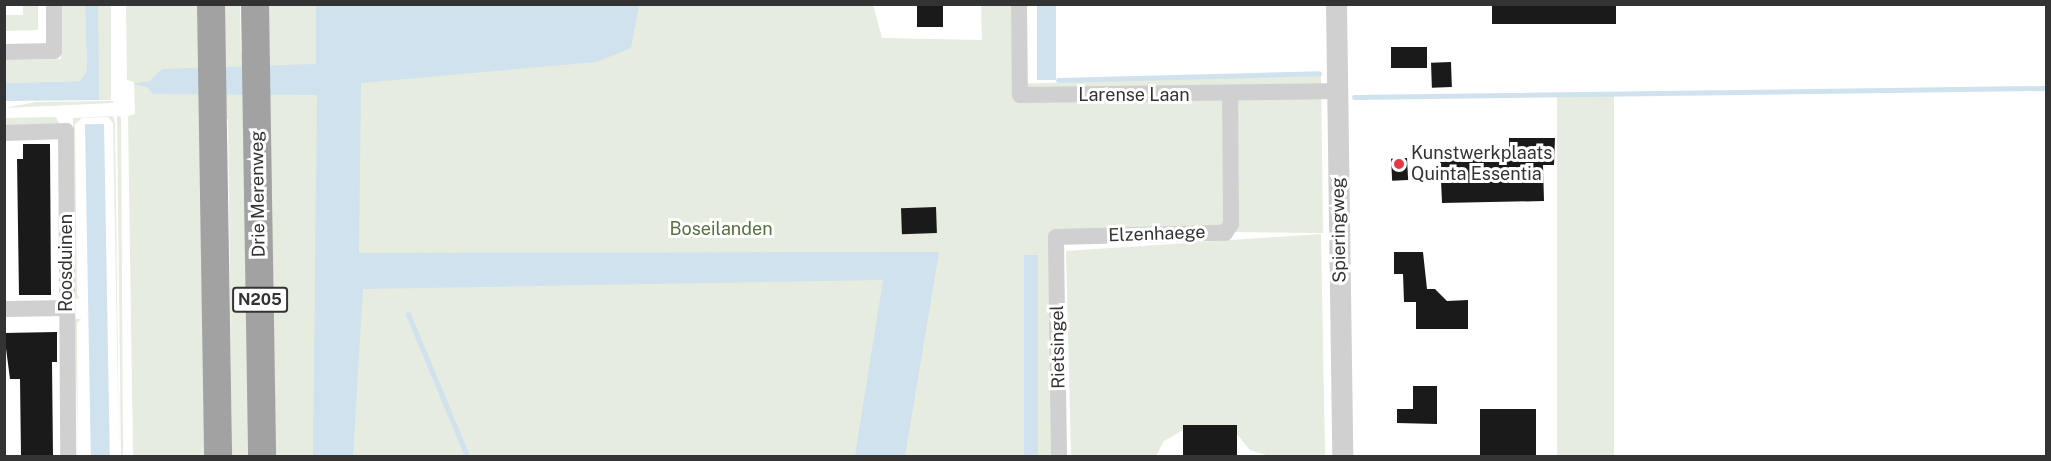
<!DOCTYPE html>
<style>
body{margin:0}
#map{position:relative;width:2051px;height:461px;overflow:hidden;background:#fff;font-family:"Public Sans",sans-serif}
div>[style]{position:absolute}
.green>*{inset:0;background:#e6ecdf;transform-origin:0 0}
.water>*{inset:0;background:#cfe2ee;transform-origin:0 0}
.stream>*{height:5px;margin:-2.5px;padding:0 2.5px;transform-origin:2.5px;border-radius:2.5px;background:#cfe2ee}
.building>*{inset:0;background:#1a1a1a;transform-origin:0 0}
.minor>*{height:16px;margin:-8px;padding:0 8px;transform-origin:8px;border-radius:8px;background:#d0d0d0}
.tertiary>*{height:21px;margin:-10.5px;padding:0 10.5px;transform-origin:10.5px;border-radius:10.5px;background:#d0d0d0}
.trunk>*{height:28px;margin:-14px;padding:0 14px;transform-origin:14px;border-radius:14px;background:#a2a2a2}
.dots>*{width:16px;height:16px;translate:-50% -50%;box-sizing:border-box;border:3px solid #fff;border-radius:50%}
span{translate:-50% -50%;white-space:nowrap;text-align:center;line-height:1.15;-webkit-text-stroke:6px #fff;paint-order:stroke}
.shield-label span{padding:2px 4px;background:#fff;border:2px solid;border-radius:4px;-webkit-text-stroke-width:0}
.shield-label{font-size:16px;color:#333;font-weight:700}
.street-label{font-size:18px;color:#333}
.poi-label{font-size:18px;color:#333}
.left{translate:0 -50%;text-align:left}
.park-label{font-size:18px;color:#56703f}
.frame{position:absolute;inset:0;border:6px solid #333;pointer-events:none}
</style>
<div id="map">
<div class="green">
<div style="clip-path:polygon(23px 5px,38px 5px,38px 30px,5px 31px,5px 15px,23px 15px)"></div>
<div style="clip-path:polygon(61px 5px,85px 5px,87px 70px,80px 81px,5px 83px,4px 60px,61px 59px)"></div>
<div style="left:98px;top:5px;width:13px;height:95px"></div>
<div style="clip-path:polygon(126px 5px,240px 5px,241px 53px,265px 53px,257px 5px,873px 5px,882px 38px,982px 40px,981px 5px,1011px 5px,1013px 84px,1321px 74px,1323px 233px,1063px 230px,1063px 456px,232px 456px,228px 119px,204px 118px,208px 456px,133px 456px,128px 116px,135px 114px,134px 82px,127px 80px)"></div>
<div style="left:1614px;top:95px;width:361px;height:57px;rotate:90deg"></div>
<div style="clip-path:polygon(113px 101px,113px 103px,5px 108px,36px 102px)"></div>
<div style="clip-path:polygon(113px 116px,115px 123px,119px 456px,113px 123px,108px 117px,82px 118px,75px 124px,77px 295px,80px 298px,75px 299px,73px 118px)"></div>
<div style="clip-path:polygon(117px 116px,121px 117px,123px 456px,121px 456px)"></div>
<div style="clip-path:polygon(56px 117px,60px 126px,5px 125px,4px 118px)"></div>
<div style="clip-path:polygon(1321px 234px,1325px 456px,1269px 456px,1250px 450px,1231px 427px,1183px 430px,1164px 441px,1156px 456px,1071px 456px,1066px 251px)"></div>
<div style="clip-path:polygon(75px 319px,81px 319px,77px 323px,78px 456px)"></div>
</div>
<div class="water">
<div style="clip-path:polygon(85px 5px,98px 5px,99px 100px,5px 101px,5px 83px,80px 81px,87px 70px)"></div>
<div style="clip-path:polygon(316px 5px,639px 5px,631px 48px,596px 62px,361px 83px,359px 253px,939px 252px,905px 456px,855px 456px,883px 280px,363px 289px,353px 456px,313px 456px,317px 95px,153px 94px,147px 87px,133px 84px,150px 81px,162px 69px,316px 64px)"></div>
<div style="left:1037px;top:5px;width:19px;height:75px"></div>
<div style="left:104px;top:124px;width:332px;height:19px;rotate:89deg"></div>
<div style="left:1024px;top:255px;width:14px;height:201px"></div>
</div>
<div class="stream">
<div style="left:1058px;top:80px;width:261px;rotate:-1.5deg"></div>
<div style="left:1354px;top:97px;width:692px;rotate:-0.75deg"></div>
<div style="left:408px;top:314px;width:154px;rotate:67.4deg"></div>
</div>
<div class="building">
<div style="left:917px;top:4px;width:26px;height:23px"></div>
<div style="left:1492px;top:4px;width:124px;height:20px"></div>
<div style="left:1391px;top:47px;width:36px;height:21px"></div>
<div style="left:1451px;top:62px;width:25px;height:20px;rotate:88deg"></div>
<div style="clip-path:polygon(1509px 138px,1555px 138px,1554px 165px,1543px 165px,1544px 201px,1442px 203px,1440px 158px,1498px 157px,1498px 151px,1509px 150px)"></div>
<div style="clip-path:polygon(23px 144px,50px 144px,51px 295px,19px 295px,17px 159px,23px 159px)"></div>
<div style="left:1407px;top:158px;width:22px;height:16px;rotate:87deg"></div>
<div style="left:936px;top:207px;width:26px;height:35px;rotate:88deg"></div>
<div style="clip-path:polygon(1394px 252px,1423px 252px,1427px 289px,1435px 289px,1447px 301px,1468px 300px,1468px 329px,1416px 329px,1416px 302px,1404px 302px,1403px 274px,1394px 274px)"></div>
<div style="clip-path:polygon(57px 332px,57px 362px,52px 362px,53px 456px,21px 456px,20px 379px,10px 379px,4px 333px)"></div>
<div style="clip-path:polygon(1413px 386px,1437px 386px,1437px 424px,1397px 423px,1397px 409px,1413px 409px)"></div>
<div style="left:1480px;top:409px;width:56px;height:47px"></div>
<div style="left:1183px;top:425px;width:54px;height:31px"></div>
</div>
<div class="minor">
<div style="left:1019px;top:4px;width:91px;rotate:89.4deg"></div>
<div style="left:1020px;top:95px;width:318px;rotate:-0.7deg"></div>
<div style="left:4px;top:52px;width:50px;rotate:-1.1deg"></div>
<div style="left:54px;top:51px;width:47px;rotate:-90deg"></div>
<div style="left:4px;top:133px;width:62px;rotate:-1.8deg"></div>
<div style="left:66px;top:131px;width:325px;rotate:89.6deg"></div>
<div style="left:4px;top:309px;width:63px;rotate:-0.9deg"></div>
<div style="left:1059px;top:456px;width:219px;rotate:-90.8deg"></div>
<div style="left:1056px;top:237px;width:169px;rotate:-1.4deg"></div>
<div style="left:1225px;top:233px;width:11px;rotate:-56deg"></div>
<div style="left:1231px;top:224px;width:130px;rotate:-90.4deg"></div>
</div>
<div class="tertiary">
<div style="left:1336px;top:4px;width:452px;rotate:89.2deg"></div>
</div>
<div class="trunk">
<div style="left:211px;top:4px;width:452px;rotate:89.1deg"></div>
<div style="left:255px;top:4px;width:452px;rotate:89.1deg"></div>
</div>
<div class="dots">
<div style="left:1399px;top:164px;background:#e63946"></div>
</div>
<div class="shield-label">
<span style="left:260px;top:300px">N205</span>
</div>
<div class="street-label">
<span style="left:1134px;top:95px">Larense Laan</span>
<span style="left:258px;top:194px;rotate:-91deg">Drie Merenweg</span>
<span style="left:1339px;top:230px;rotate:-91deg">Spieringweg</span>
<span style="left:1157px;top:234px;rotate:-2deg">Elzenhaege</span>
<span style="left:66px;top:263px;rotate:-90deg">Roosduinen</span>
<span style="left:1058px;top:347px;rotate:-91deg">Rietsingel</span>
</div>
<div class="poi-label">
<span class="left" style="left:1411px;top:164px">Kunstwerkplaats<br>Quinta Essentia</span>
</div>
<div class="park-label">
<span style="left:721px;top:229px">Boseilanden</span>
</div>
<div class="frame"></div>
</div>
